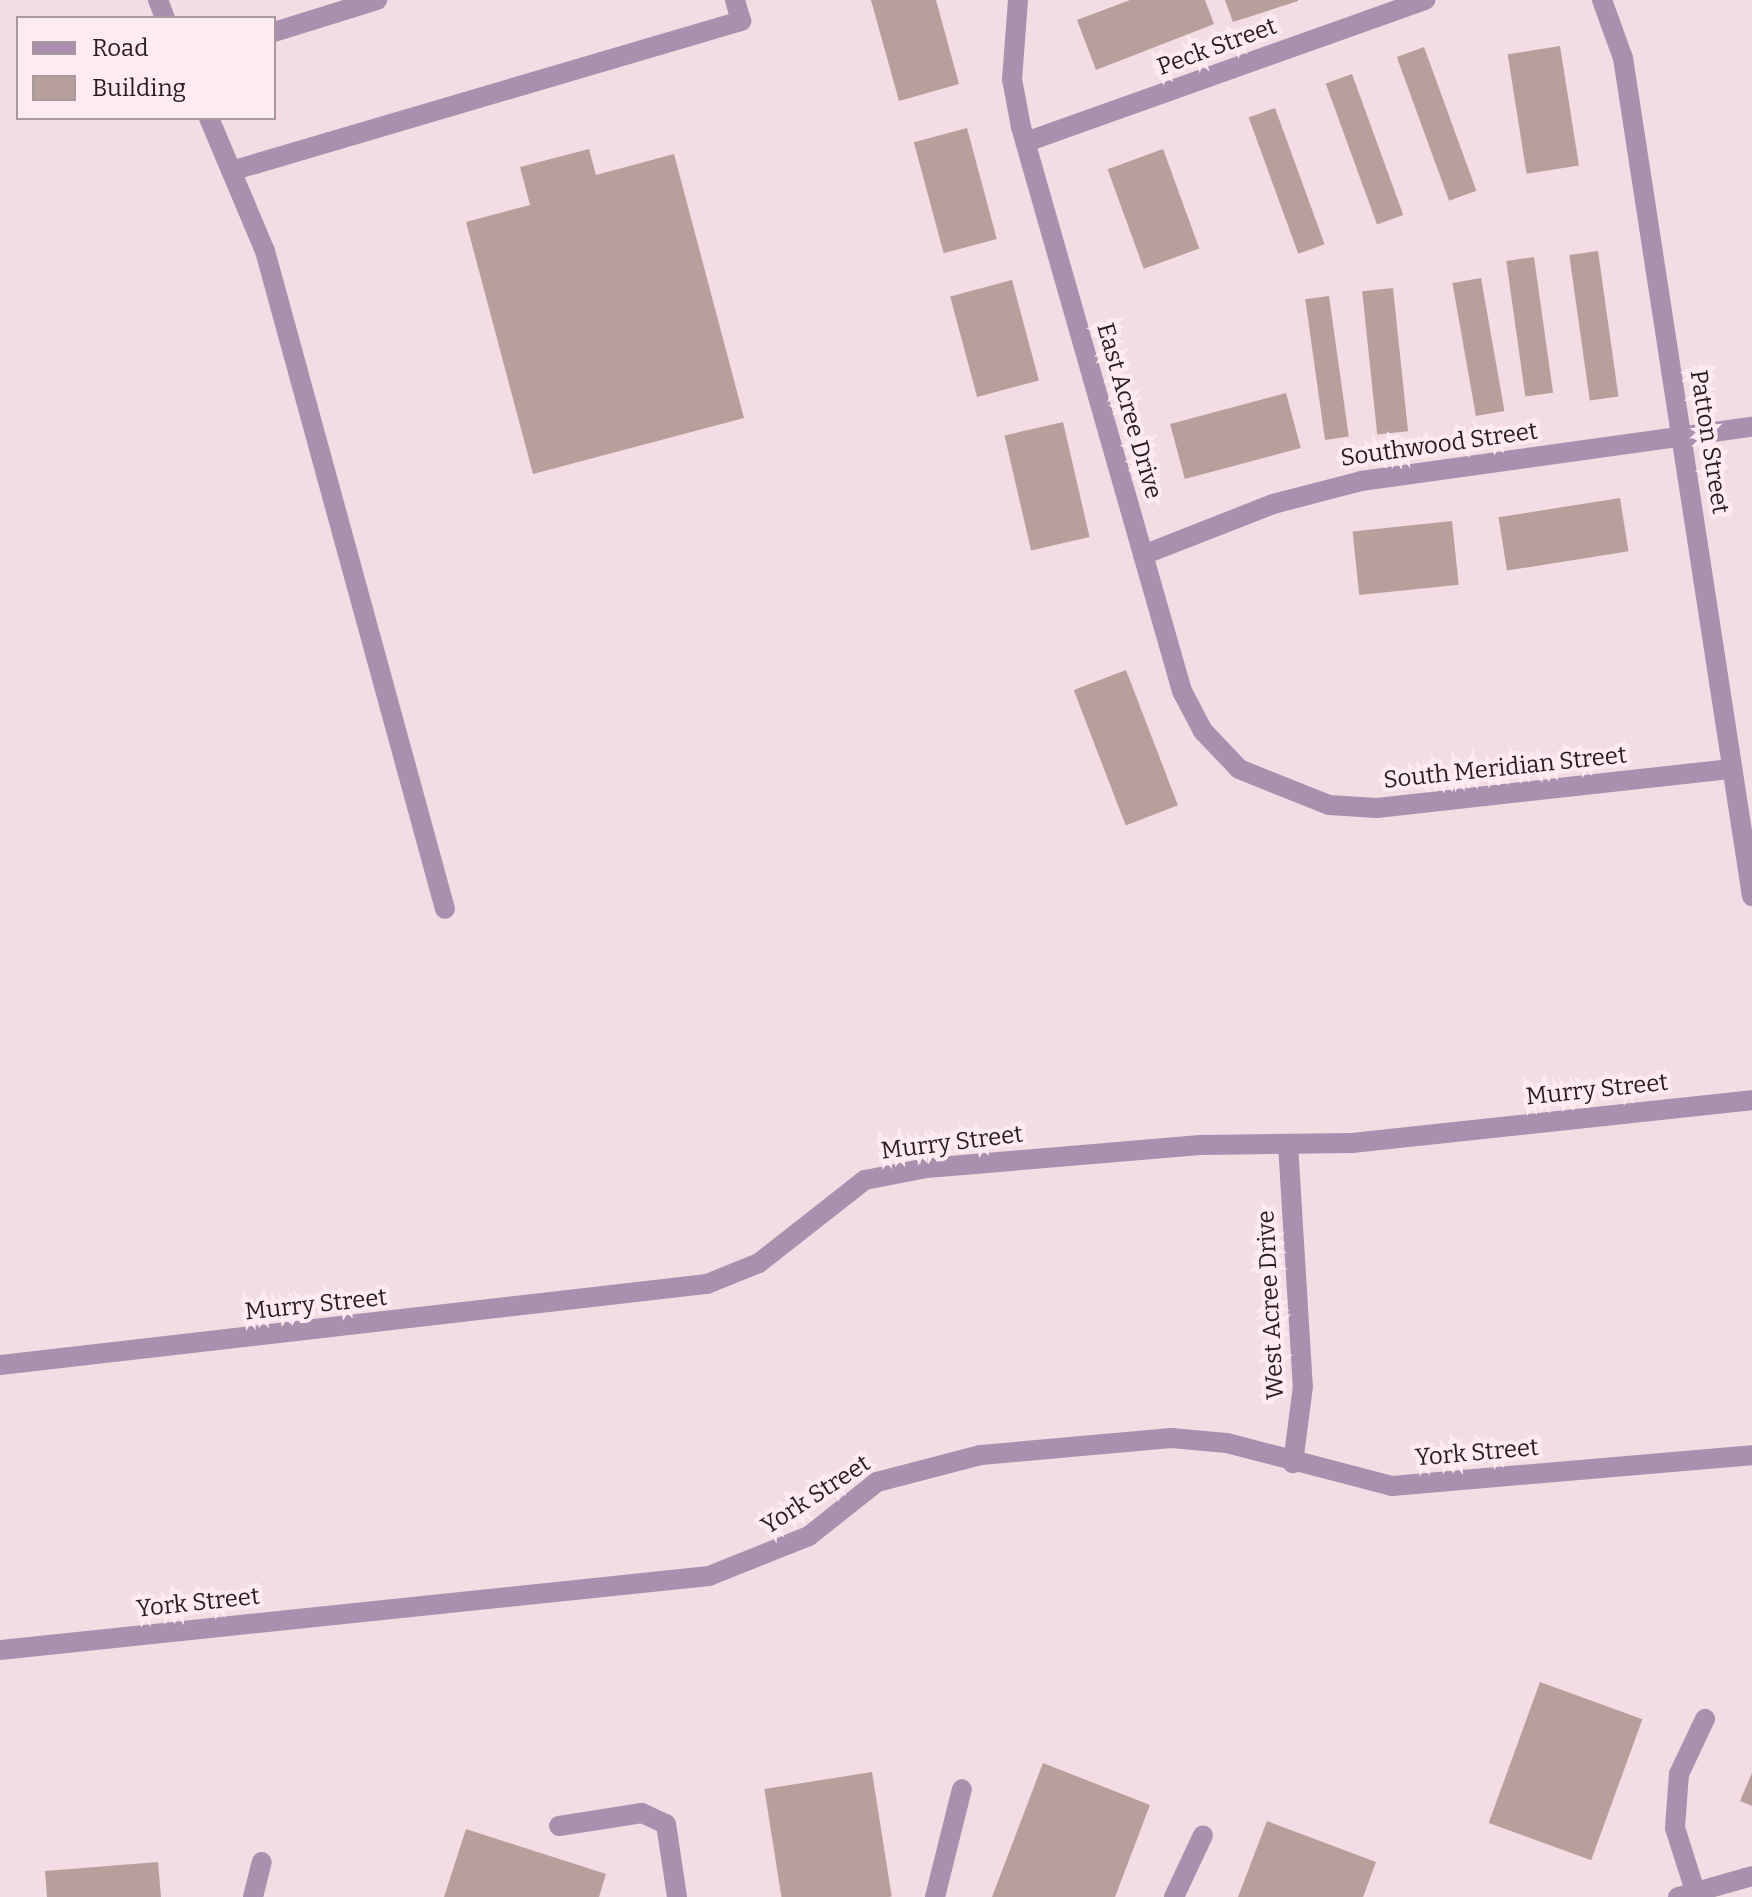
<!DOCTYPE html>
<style>
body{margin:0}
#map{position:relative;width:1752px;height:1897px;overflow:hidden;background:#f4dce4;font-family:Bitter,serif}
div>[style]{position:absolute}
.building>*{inset:0;background:#b7a09c;transform-origin:0 0}
.minor>*{height:20px;margin:-10px;padding:0 10px;transform-origin:10px;border-radius:10px;background:#aa90ae}
span{translate:-50% -50%;white-space:nowrap;text-align:center;line-height:1.15;-webkit-text-stroke:8px #feebf1;paint-order:stroke}
.street-label{font-size:24px;color:#271e21}
.legend{position:absolute;left:16px;top:16px;width:260px;height:104px;box-sizing:border-box;background:#feebf1;border:2px solid #a8999e;margin:0;padding:10px 14px;list-style:none;font-size:24px;color:#271e21}
.legend li{display:flex;align-items:center;gap:16px;height:40px}
.legend b{width:40px;border:2px solid #a8999e}
</style>
<div id="map">
<div class="building">
<div style="clip-path:polygon(871px 0,936px 0,959px 84px,899px 101px)"></div>
<div style="clip-path:polygon(1130px 0,1205px 0,1214px 24px,1096px 70px,1077px 20px)"></div>
<div style="clip-path:polygon(1225px 0,1298px 0,1298px 1px,1233px 22px)"></div>
<div style="left:1560px;top:46px;width:121px;height:53px;rotate:81deg"></div>
<div style="left:1424px;top:47px;width:153px;height:29px;rotate:70deg"></div>
<div style="left:1352px;top:74px;width:150px;height:28px;rotate:70deg"></div>
<div style="left:1275px;top:108px;width:145px;height:28px;rotate:70deg"></div>
<div style="left:967px;top:128px;width:115px;height:55px;rotate:75deg"></div>
<div style="clip-path:polygon(589px 149px,596px 175px,674px 154px,744px 418px,533px 474px,466px 222px,530px 205px,520px 167px)"></div>
<div style="left:1163px;top:149px;width:106px;height:59px;rotate:70deg"></div>
<div style="left:1598px;top:251px;width:147px;height:29px;rotate:82deg"></div>
<div style="left:1534px;top:257px;width:137px;height:28px;rotate:82deg"></div>
<div style="left:1481px;top:278px;width:135px;height:29px;rotate:80deg"></div>
<div style="left:1012px;top:280px;width:104px;height:64px;rotate:75deg"></div>
<div style="left:1393px;top:288px;width:144px;height:31px;rotate:84deg"></div>
<div style="left:1329px;top:296px;width:142px;height:24px;rotate:82deg"></div>
<div style="left:1286px;top:393px;width:57px;height:120px;rotate:75deg"></div>
<div style="left:1063px;top:422px;width:118px;height:60px;rotate:77deg"></div>
<div style="left:1620px;top:498px;width:54px;height:123px;rotate:81deg"></div>
<div style="left:1452px;top:521px;width:64px;height:100px;rotate:84deg"></div>
<div style="left:1126px;top:670px;width:145px;height:56px;rotate:69deg"></div>
<div style="left:1540px;top:1682px;width:109px;height:150px;rotate:20deg"></div>
<div style="clip-path:polygon(1043px 1763px,1150px 1805px,1115px 1897px,992px 1897px)"></div>
<div style="left:872px;top:1772px;width:126px;height:109px;rotate:81deg"></div>
<div style="clip-path:polygon(1752px 1773px,1752px 1806px,1740px 1801px)"></div>
<div style="clip-path:polygon(1267px 1821px,1376px 1862px,1363px 1897px,1238px 1897px)"></div>
<div style="clip-path:polygon(466px 1829px,606px 1874px,599px 1897px,444px 1897px)"></div>
<div style="clip-path:polygon(158px 1862px,161px 1897px,47px 1897px,45px 1871px)"></div>
</div>
<div class="minor">
<div style="left:158px;top:0;width:19px;rotate:69deg"></div>
<div style="left:1018px;top:0;width:79px;rotate:94.3deg"></div>
<div style="left:1012px;top:79px;width:49px;rotate:79.4deg"></div>
<div style="left:1021px;top:127px;width:587px;rotate:74.07deg"></div>
<div style="left:1182px;top:691px;width:45px;rotate:62.3deg"></div>
<div style="left:1203px;top:731px;width:52px;rotate:46.5deg"></div>
<div style="left:1239px;top:769px;width:97px;rotate:21.8deg"></div>
<div style="left:1329px;top:805px;width:48px;rotate:3.6deg"></div>
<div style="left:1377px;top:808px;width:357px;rotate:-6.3deg"></div>
<div style="left:1602px;top:0;width:62px;rotate:70.1deg"></div>
<div style="left:1623px;top:58px;width:848px;rotate:81.25deg"></div>
<div style="left:274px;top:32px;width:108px;rotate:-17.3deg"></div>
<div style="left:209px;top:118px;width:144px;rotate:67.2deg"></div>
<div style="left:265px;top:251px;width:682px;rotate:74.7deg"></div>
<div style="left:1026px;top:142px;width:424px;rotate:-19.6deg"></div>
<div style="left:231px;top:171px;width:532px;rotate:-16.39deg"></div>
<div style="left:741px;top:21px;width:22px;rotate:-106deg"></div>
<div style="left:1143px;top:555px;width:140px;rotate:-21.4deg"></div>
<div style="left:1273px;top:504px;width:91px;rotate:-14.6deg"></div>
<div style="left:1361px;top:481px;width:395px;rotate:-7.9deg"></div>
<div style="left:1288px;top:1144px;width:242px;rotate:86.5deg"></div>
<div style="left:1303px;top:1386px;width:78px;rotate:97.4deg"></div>
<div style="left:0;top:1365px;width:712px;rotate:-6.54deg"></div>
<div style="left:707px;top:1284px;width:56px;rotate:-22deg"></div>
<div style="left:759px;top:1263px;width:135px;rotate:-38.1deg"></div>
<div style="left:865px;top:1180px;width:63px;rotate:-11deg"></div>
<div style="left:927px;top:1168px;width:277px;rotate:-4.8deg"></div>
<div style="left:1203px;top:1145px;width:149px;rotate:-0.8deg"></div>
<div style="left:1352px;top:1143px;width:402px;rotate:-6.1deg"></div>
<div style="left:0;top:1650px;width:713px;rotate:-5.96deg"></div>
<div style="left:709px;top:1576px;width:108px;rotate:-21.8deg"></div>
<div style="left:809px;top:1536px;width:87px;rotate:-38.5deg"></div>
<div style="left:877px;top:1482px;width:107px;rotate:-14.6deg"></div>
<div style="left:981px;top:1455px;width:191px;rotate:-5.1deg"></div>
<div style="left:1171px;top:1438px;width:56px;rotate:5.1deg"></div>
<div style="left:1227px;top:1443px;width:171px;rotate:14.6deg"></div>
<div style="left:1392px;top:1486px;width:361px;rotate:-4.9deg"></div>
<div style="left:559px;top:1826px;width:84px;rotate:-8.9deg"></div>
<div style="left:642px;top:1813px;width:26px;rotate:25deg"></div>
<div style="left:666px;top:1824px;width:74px;rotate:81.4deg"></div>
<div style="left:1695px;top:1891px;width:66px;rotate:-107.6deg"></div>
<div style="left:1675px;top:1828px;width:54px;rotate:-85.8deg"></div>
<div style="left:1679px;top:1774px;width:61px;rotate:-64.7deg"></div>
<div style="left:253px;top:1897px;width:36px;rotate:-76deg"></div>
<div style="left:935px;top:1897px;width:111px;rotate:-76deg"></div>
<div style="left:1174px;top:1897px;width:68px;rotate:-64.9deg"></div>
<div style="left:1678px;top:1897px;width:77px;rotate:-15.8deg"></div>
</div>
<div class="street-label">
<span style="left:1217px;top:47px;rotate:-20deg">Peck Street</span>
<span style="left:1129px;top:411px;rotate:74deg">East Acree Drive</span>
<span style="left:1709px;top:442px;rotate:81deg">Patton Street</span>
<span style="left:1439px;top:445px;rotate:-8deg">Southwood Street</span>
<span style="left:1505px;top:768px;rotate:-6deg">South Meridian Street</span>
<span style="left:1597px;top:1090px;rotate:-6deg">Murry Street</span>
<span style="left:952px;top:1143px;rotate:-7deg">Murry Street</span>
<span style="left:316px;top:1305px;rotate:-6deg">Murry Street</span>
<span style="left:1271px;top:1305px;rotate:-93deg">West Acree Drive</span>
<span style="left:1477px;top:1453px;rotate:-5deg">York Street</span>
<span style="left:816px;top:1495px;rotate:-33deg">York Street</span>
<span style="left:198px;top:1603px;rotate:-6deg">York Street</span>
</div>
<ul class="legend">
<li><b style="height:10px;background:#aa90ae"></b>Road</li>
<li><b style="height:22px;background:#b7a09c"></b>Building</li>
</ul>
</div>
